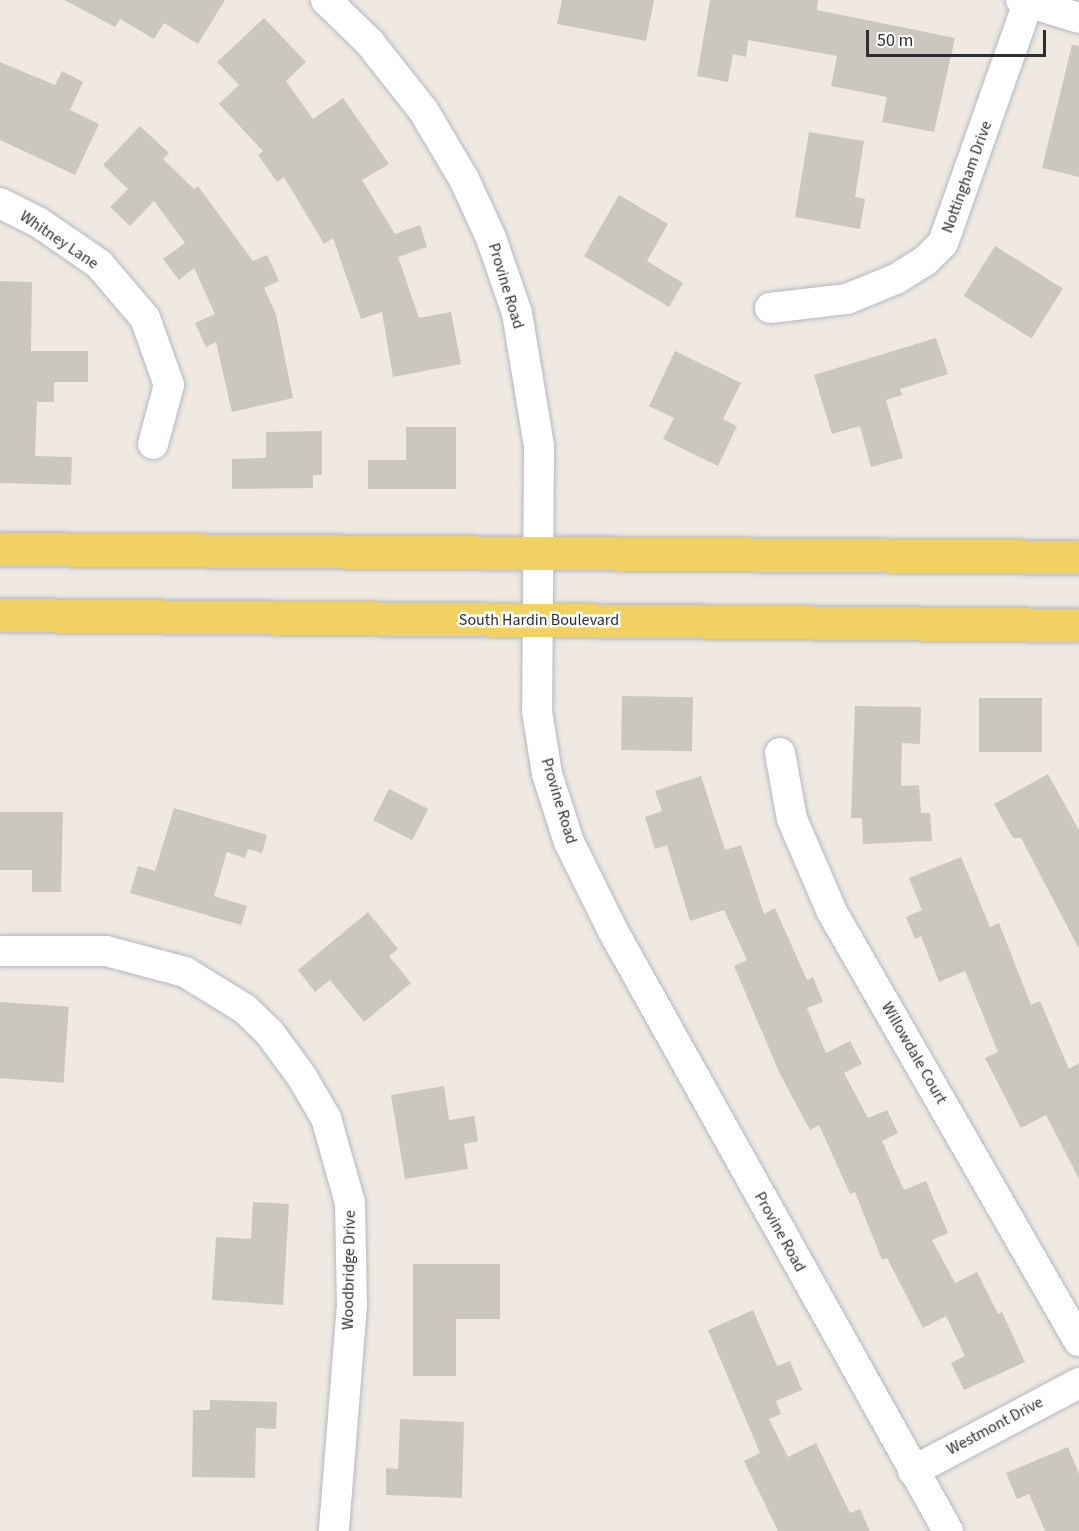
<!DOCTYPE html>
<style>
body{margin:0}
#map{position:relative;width:1079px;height:1531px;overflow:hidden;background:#efe9e1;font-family:"Source Sans 3",sans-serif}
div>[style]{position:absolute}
.building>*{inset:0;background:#cbc7bf;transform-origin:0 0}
.roads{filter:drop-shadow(0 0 2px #b4b7c1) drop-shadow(0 0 2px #b4b7c1)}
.minor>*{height:30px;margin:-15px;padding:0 15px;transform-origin:15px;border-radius:15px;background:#fff}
.major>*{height:33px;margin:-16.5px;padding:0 16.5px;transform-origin:16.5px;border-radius:16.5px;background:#f2d163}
span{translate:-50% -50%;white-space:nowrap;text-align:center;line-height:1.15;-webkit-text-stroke:5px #fff;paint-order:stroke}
.street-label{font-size:16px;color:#2e2e2e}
.scale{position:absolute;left:866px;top:30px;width:180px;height:27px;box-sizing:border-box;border:3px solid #2e2e2e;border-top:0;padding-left:8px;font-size:18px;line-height:21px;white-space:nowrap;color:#2e2e2e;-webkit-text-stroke:4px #fff;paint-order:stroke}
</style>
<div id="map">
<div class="building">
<div style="clip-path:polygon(64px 0,225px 0,198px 44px,164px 23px,154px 39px,120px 19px,115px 27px)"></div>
<div style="clip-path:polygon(562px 0,654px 0,646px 41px,557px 24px)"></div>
<div style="clip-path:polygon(710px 0,818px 0,817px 10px,955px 38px,934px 132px,882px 122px,887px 97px,831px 86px,837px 56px,748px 40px,746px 57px,733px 54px,728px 82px,697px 76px)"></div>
<div style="clip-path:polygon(264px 18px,306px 62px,286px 81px,313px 119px,343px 98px,389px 164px,362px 180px,395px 234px,420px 225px,427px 247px,398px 257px,419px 318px,451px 312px,461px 364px,393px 377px,382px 312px,361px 319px,333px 238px,324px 244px,284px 177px,277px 182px,258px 155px,263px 151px,219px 104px,239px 85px,217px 62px)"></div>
<div style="clip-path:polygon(1072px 45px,1079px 46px,1079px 177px,1042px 168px)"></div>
<div style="clip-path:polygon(0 62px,55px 85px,62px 71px,83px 82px,70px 110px,99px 124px,75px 175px,0 140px)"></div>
<div style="clip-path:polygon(140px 126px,169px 153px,163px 159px,194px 189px,198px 186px,253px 261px,267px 255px,279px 281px,264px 288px,276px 314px,293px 398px,232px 412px,216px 342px,206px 347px,195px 323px,215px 314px,194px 268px,179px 280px,163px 259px,185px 243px,154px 201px,130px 226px,110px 207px,128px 189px,103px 165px)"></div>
<div style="clip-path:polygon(809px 132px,864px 141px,855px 197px,865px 199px,860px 229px,795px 217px)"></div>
<div style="clip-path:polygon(619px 195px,668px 224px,647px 261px,683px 283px,669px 307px,584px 256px)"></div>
<div style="left:995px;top:246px;width:80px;height:59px;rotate:32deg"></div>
<div style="clip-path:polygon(0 281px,32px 282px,31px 351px,88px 351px,88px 382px,54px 382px,54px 402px,37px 402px,35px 456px,72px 457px,71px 485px,0 483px)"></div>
<div style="clip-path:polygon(936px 338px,948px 374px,900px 389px,902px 395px,886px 400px,903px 458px,871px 467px,860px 426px,832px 434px,814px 375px)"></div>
<div style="clip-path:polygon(675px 351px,741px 383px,723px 419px,737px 426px,718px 466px,663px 439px,674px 418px,649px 406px)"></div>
<div style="clip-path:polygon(406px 427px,456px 427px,456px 489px,368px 489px,368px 460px,406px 460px)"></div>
<div style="clip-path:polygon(322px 431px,322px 475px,313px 475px,313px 488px,232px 489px,232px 459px,266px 458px,266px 432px)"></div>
<div style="left:622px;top:696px;width:71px;height:54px;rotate:1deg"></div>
<div style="left:979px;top:698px;width:63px;height:54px"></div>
<div style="clip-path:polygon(855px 706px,921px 707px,920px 744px,902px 743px,901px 786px,919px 785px,921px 813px,930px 813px,932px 841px,863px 844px,862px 818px,851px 818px)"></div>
<div style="clip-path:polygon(1048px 774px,1079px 830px,1079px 949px,1021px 838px,1013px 838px,994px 804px)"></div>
<div style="clip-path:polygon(701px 776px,725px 850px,741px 845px,764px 914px,775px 908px,807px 980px,813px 977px,823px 1002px,807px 1008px,826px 1053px,850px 1041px,862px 1064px,844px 1073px,868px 1118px,887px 1110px,898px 1133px,882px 1141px,904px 1190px,926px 1181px,948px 1233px,932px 1240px,955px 1283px,977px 1272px,998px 1314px,1002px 1312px,1025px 1362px,964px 1390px,951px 1363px,965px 1356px,946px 1316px,923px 1328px,887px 1258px,882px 1260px,855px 1192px,850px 1194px,819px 1125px,810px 1130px,780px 1074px,734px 966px,747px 960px,724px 910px,690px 921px,667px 845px,655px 849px,645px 817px,662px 811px,655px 791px)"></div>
<div style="left:389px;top:789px;width:44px;height:35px;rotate:27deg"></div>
<div style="clip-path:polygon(174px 808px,267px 835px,262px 853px,248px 849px,245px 858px,227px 852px,214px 896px,247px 906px,241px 925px,130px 893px,138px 866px,155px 871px)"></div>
<div style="clip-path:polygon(0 812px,63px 812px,61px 892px,32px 892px,32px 870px,0 870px)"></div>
<div style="clip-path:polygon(961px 857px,990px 927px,999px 923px,1031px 1005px,1040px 1001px,1069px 1069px,1079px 1063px,1079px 1179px,1046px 1115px,1021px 1128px,985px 1058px,998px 1052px,965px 971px,939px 982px,921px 936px,915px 939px,906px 917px,922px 910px,909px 878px)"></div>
<div style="clip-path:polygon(368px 912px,398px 949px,389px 956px,411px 983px,364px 1022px,330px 980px,315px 992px,298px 970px)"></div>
<div style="left:0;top:1002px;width:69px;height:76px;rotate:4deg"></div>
<div style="clip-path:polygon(444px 1086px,449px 1120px,474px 1116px,478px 1141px,464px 1144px,468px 1169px,405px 1179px,391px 1095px)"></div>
<div style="clip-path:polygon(253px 1202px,289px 1204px,283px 1305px,212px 1300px,216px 1237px,251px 1239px)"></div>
<div style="clip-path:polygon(413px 1264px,500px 1264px,500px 1319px,456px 1319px,456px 1376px,413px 1376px)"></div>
<div style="clip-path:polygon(753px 1310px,777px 1366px,790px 1361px,802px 1390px,776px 1401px,781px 1414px,769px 1419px,788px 1457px,816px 1443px,850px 1513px,860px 1509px,870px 1531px,778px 1531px,744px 1461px,760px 1453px,708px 1330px)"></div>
<div style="clip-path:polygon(210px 1400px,277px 1402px,276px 1429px,256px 1428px,255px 1478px,192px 1477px,193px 1410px,210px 1410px)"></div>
<div style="clip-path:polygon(400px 1419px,464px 1422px,462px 1498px,386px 1495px,386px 1468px,398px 1469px)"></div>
<div style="clip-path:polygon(1068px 1447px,1079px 1474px,1079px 1531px,1045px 1531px,1029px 1494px,1017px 1499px,1006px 1473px)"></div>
</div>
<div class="roads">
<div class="minor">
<div style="left:326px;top:0;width:62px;rotate:44.3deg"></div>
<div style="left:370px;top:43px;width:85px;rotate:51.7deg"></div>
<div style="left:423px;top:110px;width:80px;rotate:59.3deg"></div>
<div style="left:464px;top:179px;width:65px;rotate:65.4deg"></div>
<div style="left:491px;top:238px;width:79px;rotate:70.9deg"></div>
<div style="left:517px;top:313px;width:135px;rotate:80.6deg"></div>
<div style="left:539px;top:446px;width:265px;rotate:90.4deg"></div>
<div style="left:537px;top:711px;width:64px;rotate:81deg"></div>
<div style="left:547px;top:774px;width:71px;rotate:72.1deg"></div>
<div style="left:569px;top:842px;width:99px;rotate:63.7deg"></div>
<div style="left:613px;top:931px;width:687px;rotate:60.82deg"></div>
<div style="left:1021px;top:0;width:61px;rotate:17.2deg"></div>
<div style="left:0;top:203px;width:42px;rotate:26.6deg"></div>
<div style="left:38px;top:222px;width:74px;rotate:34.5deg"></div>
<div style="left:99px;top:264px;width:71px;rotate:49.6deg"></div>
<div style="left:145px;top:318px;width:71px;rotate:70.3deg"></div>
<div style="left:169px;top:385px;width:61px;rotate:105.2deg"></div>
<div style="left:770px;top:308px;width:78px;rotate:-6.7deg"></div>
<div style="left:847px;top:299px;width:53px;rotate:-22.2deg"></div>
<div style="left:896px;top:279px;width:34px;rotate:-32deg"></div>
<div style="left:925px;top:261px;width:25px;rotate:-45deg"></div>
<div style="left:943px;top:243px;width:258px;rotate:-70.5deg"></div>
<div style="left:780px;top:753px;width:67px;rotate:79.7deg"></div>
<div style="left:792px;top:819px;width:101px;rotate:66.7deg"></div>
<div style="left:832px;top:912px;width:495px;rotate:60.1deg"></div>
<div style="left:0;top:951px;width:106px"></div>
<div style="left:106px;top:951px;width:82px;rotate:14.9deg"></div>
<div style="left:185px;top:972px;width:70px;rotate:31.7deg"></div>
<div style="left:245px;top:1009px;width:33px;rotate:44deg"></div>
<div style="left:269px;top:1032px;width:56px;rotate:53.7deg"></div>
<div style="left:302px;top:1077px;width:48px;rotate:59.7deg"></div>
<div style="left:326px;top:1118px;width:88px;rotate:74.2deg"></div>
<div style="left:350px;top:1203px;width:102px;rotate:88.9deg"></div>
<div style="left:352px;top:1305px;width:227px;rotate:94.6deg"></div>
<div style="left:913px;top:1471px;width:188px;rotate:-27.9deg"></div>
</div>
<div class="major">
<div style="left:0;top:549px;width:1079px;rotate:0.42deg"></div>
<div style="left:0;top:615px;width:1079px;rotate:0.53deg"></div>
</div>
</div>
<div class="street-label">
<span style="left:967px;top:177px;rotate:-70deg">Nottingham Drive</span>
<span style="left:59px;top:240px;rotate:34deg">Whitney Lane</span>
<span style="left:506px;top:286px;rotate:73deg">Provine Road</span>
<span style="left:539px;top:620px">South Hardin Boulevard</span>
<span style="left:559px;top:801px;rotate:73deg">Provine Road</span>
<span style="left:914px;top:1053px;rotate:60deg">Willowdale Court</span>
<span style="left:780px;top:1232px;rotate:61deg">Provine Road</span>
<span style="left:349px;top:1270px;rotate:-89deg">Woodbridge Drive</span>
<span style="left:995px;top:1426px;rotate:-28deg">Westmont Drive</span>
</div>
<div class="scale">50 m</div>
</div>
